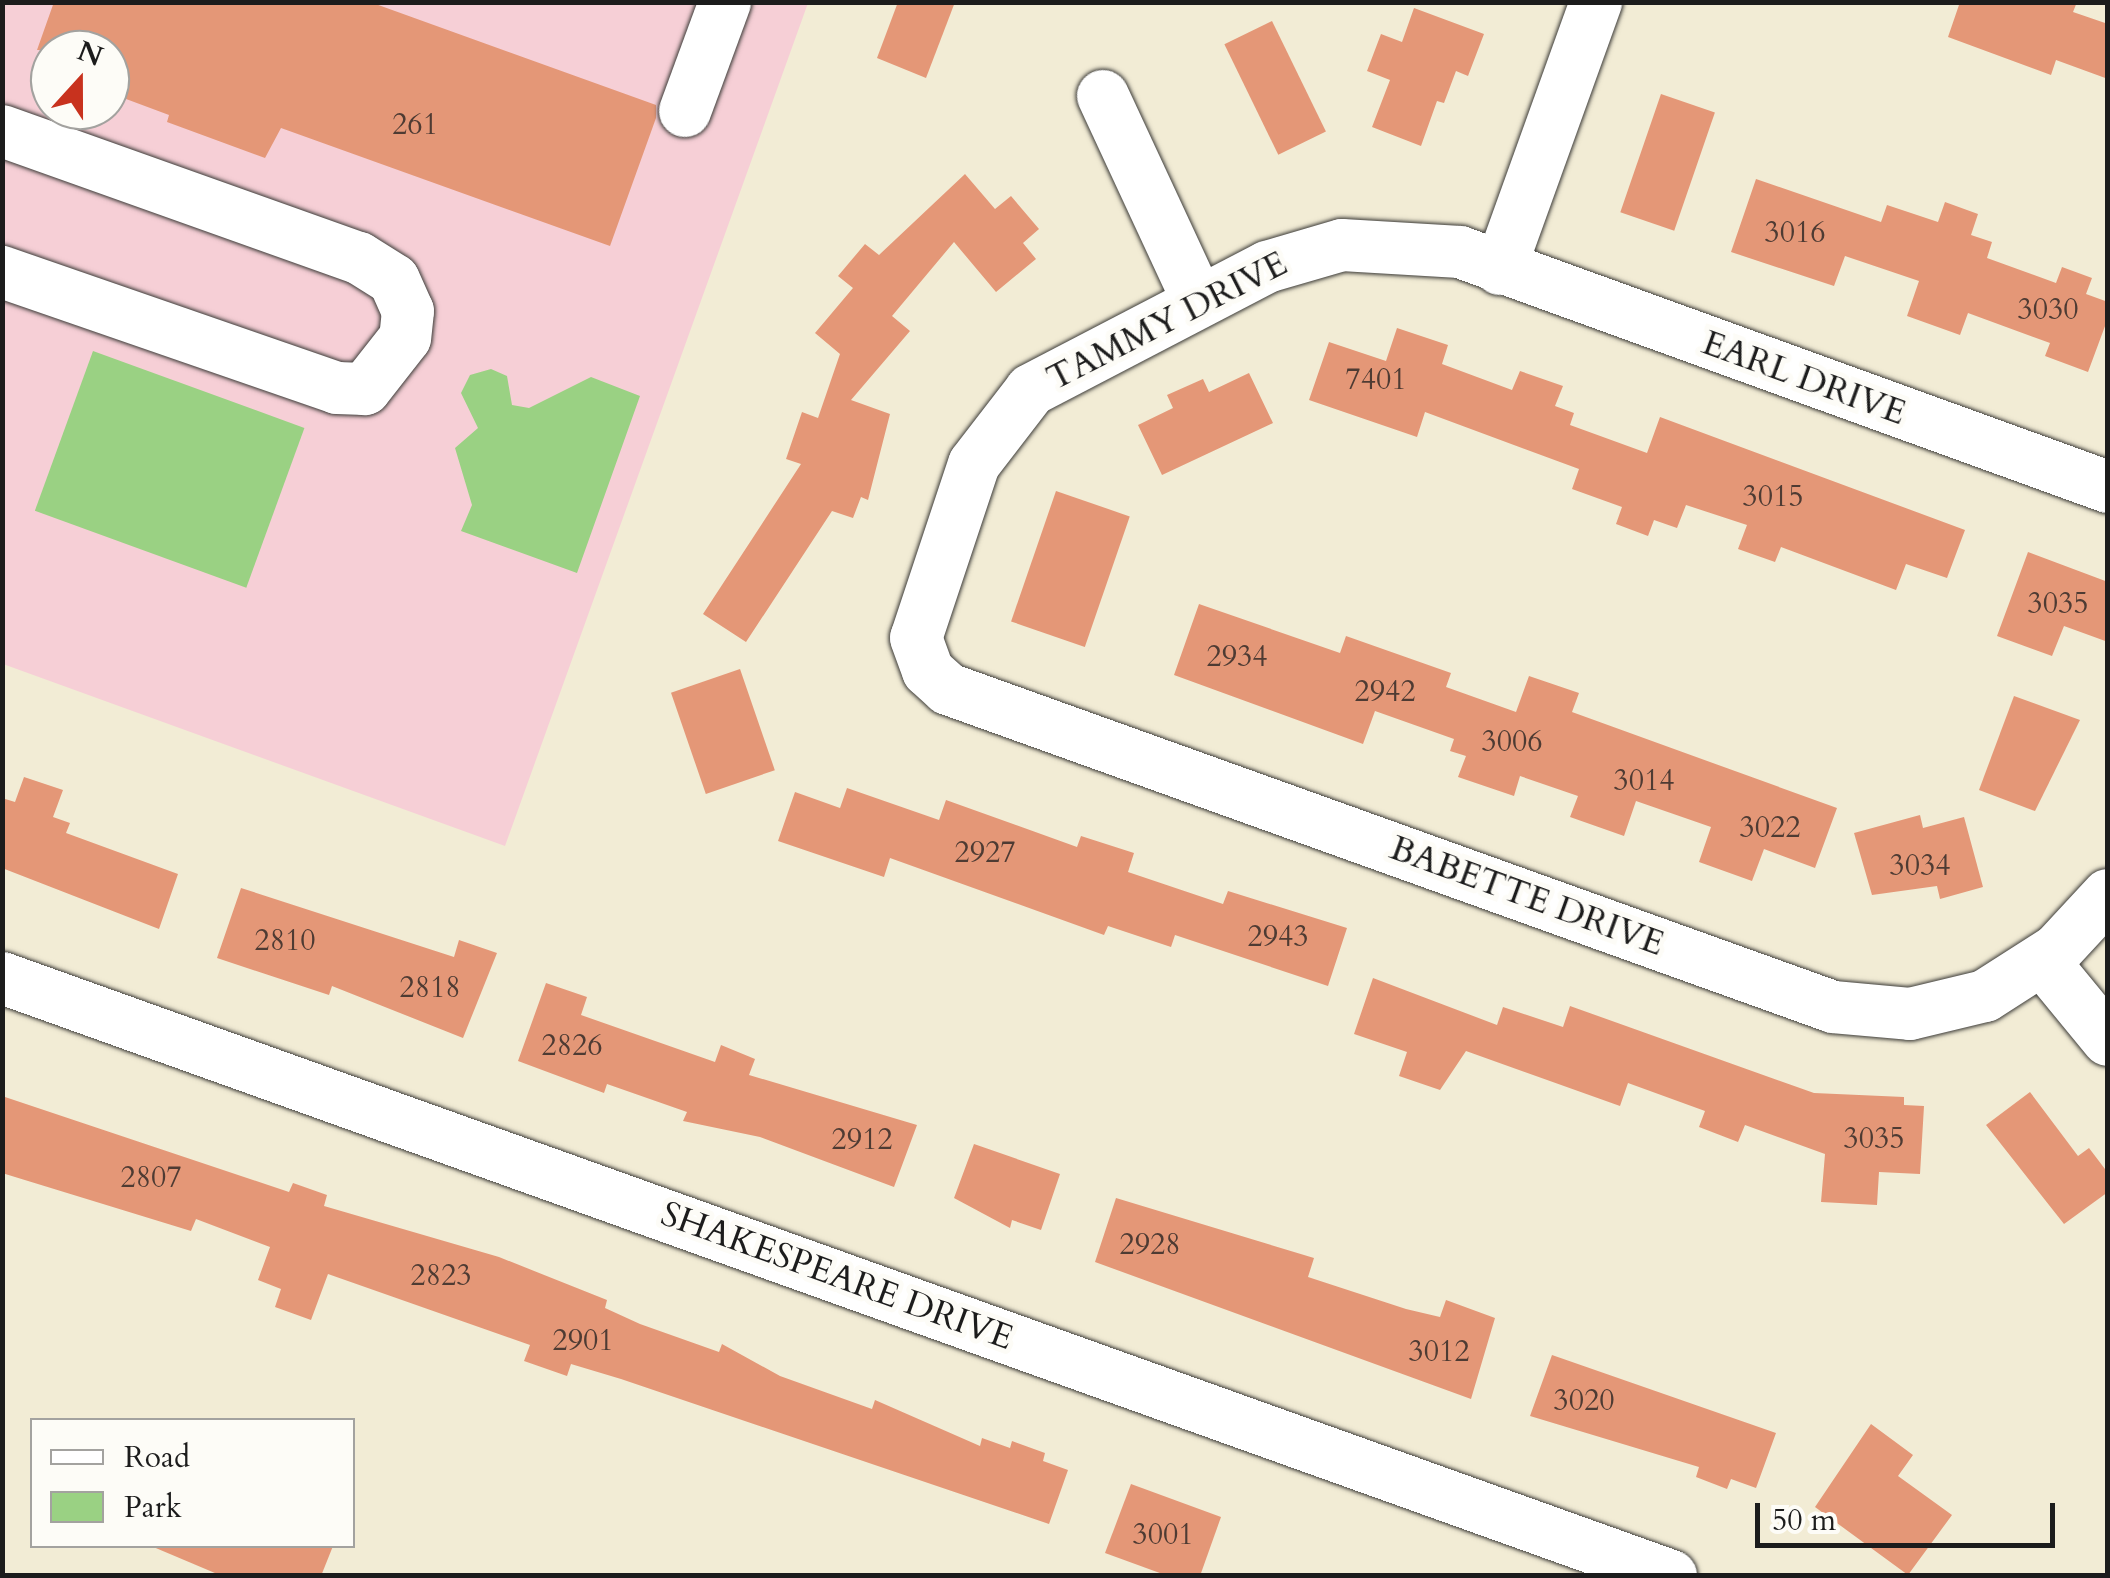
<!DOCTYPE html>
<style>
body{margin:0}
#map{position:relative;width:2110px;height:1578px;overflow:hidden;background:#f2ecd5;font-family:Cardo,serif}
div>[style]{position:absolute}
.built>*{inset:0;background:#f6cfd6}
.green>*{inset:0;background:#9ad183;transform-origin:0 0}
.building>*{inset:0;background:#e49777;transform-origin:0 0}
.roads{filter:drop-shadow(0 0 2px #3c3b38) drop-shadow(0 0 2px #3c3b38)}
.minor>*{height:52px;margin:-26px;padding:0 26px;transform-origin:26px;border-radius:26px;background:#fff}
span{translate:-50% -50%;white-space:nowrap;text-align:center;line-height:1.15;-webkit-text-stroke:10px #fdfcf7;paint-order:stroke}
.number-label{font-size:30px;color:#4e3b33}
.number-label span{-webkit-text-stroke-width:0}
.street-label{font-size:35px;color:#1c1c1c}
.frame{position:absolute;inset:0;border:5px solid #1c1c1c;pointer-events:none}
.legend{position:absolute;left:30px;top:1418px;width:325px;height:130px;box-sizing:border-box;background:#fdfcf7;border:2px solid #a3a29f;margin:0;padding:12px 18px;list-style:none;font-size:30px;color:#1c1c1c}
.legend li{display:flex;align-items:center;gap:20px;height:50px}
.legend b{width:50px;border:2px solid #a3a29f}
.north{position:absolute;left:30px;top:30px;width:100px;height:100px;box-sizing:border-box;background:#fdfcf7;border:2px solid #a3a29f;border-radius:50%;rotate:21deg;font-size:28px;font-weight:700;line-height:40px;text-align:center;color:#1c1c1c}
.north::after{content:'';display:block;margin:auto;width:35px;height:45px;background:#c8321e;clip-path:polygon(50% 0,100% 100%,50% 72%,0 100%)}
.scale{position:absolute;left:1755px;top:1503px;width:300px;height:45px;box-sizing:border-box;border:5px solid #1c1c1c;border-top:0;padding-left:12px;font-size:30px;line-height:35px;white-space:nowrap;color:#1c1c1c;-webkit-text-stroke:8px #fdfcf7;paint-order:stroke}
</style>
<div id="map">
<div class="built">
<div style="clip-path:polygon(evenodd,2px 3px,808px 3px,505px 846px,3px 664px,2px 3px,50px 50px,110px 50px,110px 110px,50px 110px,50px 50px)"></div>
</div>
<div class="green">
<div style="left:93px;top:351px;width:225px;height:170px;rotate:20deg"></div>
<div style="clip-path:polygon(491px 369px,507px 376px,512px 405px,529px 408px,591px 377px,640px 396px,577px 573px,461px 531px,472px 505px,455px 448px,478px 428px,461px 393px,470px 375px)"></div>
</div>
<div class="building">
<div style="clip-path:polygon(54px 2px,370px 2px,656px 105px,656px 118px,610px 246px,281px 128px,265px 158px,167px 122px,169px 115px,110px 93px,110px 50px,37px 50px)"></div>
<div style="clip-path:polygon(898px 2px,955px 2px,926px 78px,877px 58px)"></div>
<div style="clip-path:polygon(1960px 2px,2077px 2px,2073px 12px,2108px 24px,2108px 79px,2056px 60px,2051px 75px,1948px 37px)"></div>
<div style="clip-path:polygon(1414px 8px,1484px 34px,1468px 76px,1456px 71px,1444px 103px,1437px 101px,1421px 146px,1372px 127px,1390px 80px,1367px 71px,1381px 34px,1402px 42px)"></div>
<div style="left:1272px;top:21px;width:123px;height:53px;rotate:64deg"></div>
<div style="left:1661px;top:94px;width:57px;height:125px;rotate:19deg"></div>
<div style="clip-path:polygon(965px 174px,995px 209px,1011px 196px,1039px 229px,1023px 243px,1036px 259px,996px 292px,954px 242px,892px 316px,910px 331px,851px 400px,890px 414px,868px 500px,861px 497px,853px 518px,832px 511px,746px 642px,703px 614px,801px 464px,786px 459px,802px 412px,818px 418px,840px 354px,815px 333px,853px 288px,838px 276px,865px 244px,879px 255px)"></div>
<div style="clip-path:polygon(1756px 179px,1881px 222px,1887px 205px,1938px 222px,1945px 202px,1978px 214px,1971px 235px,1992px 242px,1987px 258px,2056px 283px,2062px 267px,2092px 278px,2086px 294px,2108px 302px,2108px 318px,2088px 372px,2045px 356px,2050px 343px,1968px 313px,1960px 335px,1907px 316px,1919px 281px,1845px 256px,1834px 286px,1731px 252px)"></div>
<div style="clip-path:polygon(1397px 328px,1448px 345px,1442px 364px,1512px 390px,1520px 371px,1563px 386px,1555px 406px,1574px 413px,1570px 425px,1647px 453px,1660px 417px,1965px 530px,1947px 578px,1906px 564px,1896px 590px,1781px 547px,1775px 562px,1738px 549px,1747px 525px,1686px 505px,1677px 528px,1654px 520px,1648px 536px,1616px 524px,1622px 507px,1572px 489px,1579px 469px,1425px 412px,1417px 437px,1309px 400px,1329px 342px,1386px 361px)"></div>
<div style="clip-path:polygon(1249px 373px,1273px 423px,1162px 475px,1138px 425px,1173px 408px,1167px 395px,1203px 379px,1209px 392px)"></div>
<div style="left:1056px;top:491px;width:78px;height:138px;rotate:19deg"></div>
<div style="clip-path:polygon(2028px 552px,2108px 582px,2108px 642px,2064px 626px,2052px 656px,1997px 636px)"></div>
<div style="clip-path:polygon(1199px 604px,1340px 653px,1346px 636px,1451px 673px,1446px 687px,1516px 712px,1529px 676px,1579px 693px,1572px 712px,1837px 808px,1815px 868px,1764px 849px,1752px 881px,1699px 862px,1711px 827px,1636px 801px,1624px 836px,1570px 817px,1578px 796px,1520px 776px,1514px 796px,1458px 777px,1466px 756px,1450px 751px,1454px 739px,1375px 711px,1363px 744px,1174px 675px)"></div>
<div style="left:740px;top:669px;width:107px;height:73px;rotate:71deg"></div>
<div style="clip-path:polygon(2014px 696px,2080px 720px,2035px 811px,1979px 790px)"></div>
<div style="clip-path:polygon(24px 777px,63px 790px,53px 817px,70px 823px,66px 833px,178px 874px,159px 929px,2px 868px,2px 798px,15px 802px)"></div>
<div style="clip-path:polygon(847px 788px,939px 820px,946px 800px,1077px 847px,1081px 836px,1134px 853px,1128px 872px,1223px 904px,1228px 891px,1347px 928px,1328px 986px,1175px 935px,1171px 947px,1108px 926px,1104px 935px,890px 858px,884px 877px,778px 841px,795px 792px,840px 808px)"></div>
<div style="clip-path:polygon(1920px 815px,1923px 828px,1964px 817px,1983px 887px,1940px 899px,1937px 886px,1872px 895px,1854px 833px)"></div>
<div style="clip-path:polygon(241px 888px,454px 957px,459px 940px,497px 953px,463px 1038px,332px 986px,329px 995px,217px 958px)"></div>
<div style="clip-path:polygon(1373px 978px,1497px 1025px,1503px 1007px,1563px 1027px,1570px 1006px,1814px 1093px,1904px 1097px,1904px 1105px,1924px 1106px,1920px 1174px,1879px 1172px,1877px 1205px,1821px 1202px,1825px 1154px,1745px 1125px,1738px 1142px,1699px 1127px,1705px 1111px,1628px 1083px,1620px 1106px,1466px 1051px,1440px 1090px,1399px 1076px,1407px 1052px,1354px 1034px)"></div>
<div style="clip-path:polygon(546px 983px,587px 997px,581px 1015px,715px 1062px,721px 1045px,755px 1059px,749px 1075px,917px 1125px,894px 1187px,760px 1137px,683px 1121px,687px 1112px,607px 1084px,604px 1093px,518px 1061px)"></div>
<div style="clip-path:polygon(2030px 1092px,2078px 1156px,2089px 1148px,2108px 1173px,2108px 1192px,2064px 1224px,1986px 1125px)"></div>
<div style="clip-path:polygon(2px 1096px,289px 1192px,293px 1183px,327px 1195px,324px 1206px,499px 1257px,607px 1300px,605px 1308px,640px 1324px,719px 1352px,722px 1344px,780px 1376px,872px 1409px,875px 1400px,980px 1446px,982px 1438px,1010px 1448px,1012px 1441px,1045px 1453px,1043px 1461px,1068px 1470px,1049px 1524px,621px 1379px,571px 1364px,567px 1376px,524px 1361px,530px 1345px,328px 1274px,311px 1320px,275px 1307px,281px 1289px,258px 1280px,270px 1247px,196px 1219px,191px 1231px,2px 1173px)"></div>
<div style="clip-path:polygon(974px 1144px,1060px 1174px,1041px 1230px,1012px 1220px,1010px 1228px,954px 1198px)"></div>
<div style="clip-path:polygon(1116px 1198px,1314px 1258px,1308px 1277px,1406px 1309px,1440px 1317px,1446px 1300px,1495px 1318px,1471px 1399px,1095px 1262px)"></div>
<div style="clip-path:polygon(1552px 1355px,1776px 1433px,1756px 1488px,1731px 1479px,1727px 1489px,1696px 1477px,1699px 1467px,1530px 1416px)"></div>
<div style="clip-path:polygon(1871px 1424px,1913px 1455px,1898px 1476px,1952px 1515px,1908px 1575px,1815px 1507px)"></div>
<div style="clip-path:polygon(1131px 1484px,1221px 1517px,1200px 1576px,1168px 1576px,1105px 1553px)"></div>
<div style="clip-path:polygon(151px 1546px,333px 1546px,321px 1576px,222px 1576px)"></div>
</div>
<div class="roads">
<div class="minor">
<div style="left:1103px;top:96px;width:226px;rotate:65.1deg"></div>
<div style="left:685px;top:111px;width:116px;rotate:-69.8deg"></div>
<div style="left:2px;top:131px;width:379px;rotate:19.6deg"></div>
<div style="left:359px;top:258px;width:41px;rotate:32.2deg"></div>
<div style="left:394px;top:280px;width:34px;rotate:66deg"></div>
<div style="left:408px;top:311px;width:27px;rotate:96deg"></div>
<div style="left:405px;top:338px;width:65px;rotate:128.1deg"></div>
<div style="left:365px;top:389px;width:28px;rotate:-178deg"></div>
<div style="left:337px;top:388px;width:355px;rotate:-160.9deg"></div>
<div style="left:1500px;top:269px;width:284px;rotate:-70.2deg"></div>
<div style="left:2108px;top:487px;width:689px;rotate:-160.07deg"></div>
<div style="left:1460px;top:252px;width:118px;rotate:-176.6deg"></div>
<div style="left:1342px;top:245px;width:78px;rotate:163.7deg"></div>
<div style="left:1267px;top:267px;width:266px;rotate:152.5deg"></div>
<div style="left:1031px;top:390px;width:93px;rotate:127.6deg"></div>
<div style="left:974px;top:464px;width:183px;rotate:108.4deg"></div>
<div style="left:916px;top:638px;width:35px;rotate:70deg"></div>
<div style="left:928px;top:671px;width:27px;rotate:42deg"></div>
<div style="left:948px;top:689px;width:940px;rotate:19.76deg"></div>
<div style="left:1833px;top:1007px;width:77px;rotate:5.2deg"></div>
<div style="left:1910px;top:1014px;width:77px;rotate:-13.5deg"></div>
<div style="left:1985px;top:996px;width:85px;rotate:-32.6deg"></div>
<div style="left:2057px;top:950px;width:75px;rotate:-47.2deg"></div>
<div style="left:2043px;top:961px;width:102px;rotate:50.6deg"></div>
<div style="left:2px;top:978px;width:1773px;rotate:19.71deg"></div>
</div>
</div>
<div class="number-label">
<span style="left:415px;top:125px">261</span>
<span style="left:1795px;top:233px">3016</span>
<span style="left:2048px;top:310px">3030</span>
<span style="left:1376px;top:380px">7401</span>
<span style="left:1773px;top:497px">3015</span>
<span style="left:2058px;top:604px">3035</span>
<span style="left:1237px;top:657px">2934</span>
<span style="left:1385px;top:692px">2942</span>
<span style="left:1512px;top:742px">3006</span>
<span style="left:1644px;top:781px">3014</span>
<span style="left:1770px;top:828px">3022</span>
<span style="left:985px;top:853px">2927</span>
<span style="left:1920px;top:866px">3034</span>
<span style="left:1278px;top:937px">2943</span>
<span style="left:285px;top:941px">2810</span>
<span style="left:430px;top:988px">2818</span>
<span style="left:572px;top:1046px">2826</span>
<span style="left:1874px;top:1139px">3035</span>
<span style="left:862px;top:1140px">2912</span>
<span style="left:151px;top:1178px">2807</span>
<span style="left:1150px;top:1245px">2928</span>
<span style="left:441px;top:1276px">2823</span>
<span style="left:583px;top:1341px">2901</span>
<span style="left:1439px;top:1352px">3012</span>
<span style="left:1584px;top:1401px">3020</span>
<span style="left:1163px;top:1535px">3001</span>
</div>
<div class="street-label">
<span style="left:1167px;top:321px;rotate:-27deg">TAMMY DRIVE</span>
<span style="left:1804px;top:378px;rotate:20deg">EARL DRIVE</span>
<span style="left:1527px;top:896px;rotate:20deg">BABETTE DRIVE</span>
<span style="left:837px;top:1276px;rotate:20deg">SHAKESPEARE DRIVE</span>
</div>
<div class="frame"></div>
<ul class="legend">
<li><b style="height:12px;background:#fff"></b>Road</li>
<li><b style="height:28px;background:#9ad183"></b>Park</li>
</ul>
<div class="north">N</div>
<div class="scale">50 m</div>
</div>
